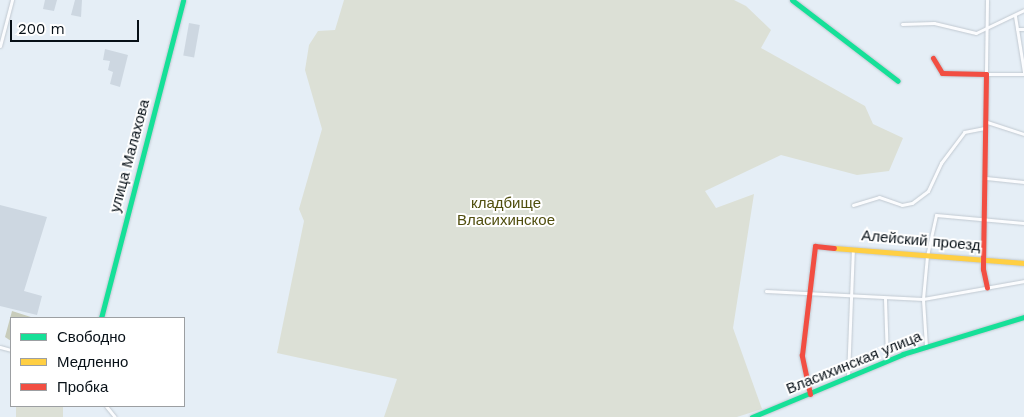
<!DOCTYPE html>
<meta charset="utf-8">
<style>
body{margin:0}
#map{position:relative;width:1024px;height:417px;overflow:hidden;background:#e5eef6;font-family:"Work Sans",sans-serif}
div>[style]{position:absolute}
.green>*{inset:0;background:#dce0d6;transform-origin:0 0}
.forest>*{inset:0;background:#c8ccbb}
.building>*{inset:0;background:#cdd7e1;transform-origin:0 0}
.roads{filter:drop-shadow(0 0 1px #c1c9d1) drop-shadow(0 0 1px #c1c9d1)}
.street>*{height:3px;margin:-1.5px;padding:0 1.5px;transform-origin:1.5px;border-radius:1.5px;background:#fbfcfe}
.fast>*{height:5px;margin:-2.5px;padding:0 2.5px;transform-origin:2.5px;border-radius:2.5px;background:#16e098}
.slow>*{height:5px;margin:-2.5px;padding:0 2.5px;transform-origin:2.5px;border-radius:2.5px;background:#ffcf43}
.jam>*{height:5px;margin:-2.5px;padding:0 2.5px;transform-origin:2.5px;border-radius:2.5px;background:#f24e42}
span{translate:-50% -50%;white-space:nowrap;text-align:center;line-height:1.15;-webkit-text-stroke:4px #fff;paint-order:stroke}
.street-label{font-size:15px;color:#071017}
.park-label{font-size:15px;color:#504e0e}
.legend{position:absolute;left:10px;top:317px;width:175px;height:90px;box-sizing:border-box;background:#fff;border:1px solid #9c9fa2;margin:0;padding:6px 9px;list-style:none;font-size:15px;color:#071017}
.legend li{display:flex;align-items:center;gap:10px;height:25px}
.legend b{width:25px;border:1px solid #9c9fa2}
.scale{position:absolute;left:10px;top:20px;width:129px;height:22px;box-sizing:border-box;border:2px solid #071017;border-top:0;padding-left:6px;font-size:15px;line-height:18px;white-space:nowrap;color:#071017;-webkit-text-stroke:4px #fff;paint-order:stroke}
</style>
<div id="map">
<div class="green">
<div style="clip-path:polygon(344px 0,734px 0,746px 6px,771px 30px,761px 48px,865px 106px,873px 124px,903px 138px,889px 171px,857px 175px,781px 155px,705px 191px,716px 208px,754px 194px,733px 328px,762px 409px,737px 417px,384px 417px,397px 379px,277px 353px,304px 221px,299px 209px,322px 129px,305px 70px,309px 45px,318px 31px,335px 30px)"></div>
<div style="left:16px;top:406px;width:47px;height:11px"></div>
</div>
<div class="forest">
<div style="clip-path:polygon(12px 311px,34px 318px,11px 318px,11px 341px,5px 337px)"></div>
</div>
<div class="building">
<div style="clip-path:polygon(45px 0,57px 0,54px 11px,43px 9px)"></div>
<div style="clip-path:polygon(75px 0,82px 0,81px 17px,71px 15px)"></div>
<div style="left:189px;top:23px;width:11px;height:33px;rotate:10deg"></div>
<div style="clip-path:polygon(105px 49px,128px 55px,120px 87px,110px 84px,113px 72px,108px 70px,110px 61px,103px 60px)"></div>
<div style="clip-path:polygon(0 205px,47px 217px,24px 291px,42px 296px,37px 315px,0 306px)"></div>
</div>
<div class="roads">
<div class="street">
<div style="left:987px;top:0;width:74px;rotate:90.8deg"></div>
<div style="left:986px;top:74px;width:38px"></div>
<div style="left:1015px;top:16px;width:57px;rotate:80.9deg"></div>
<div style="left:902px;top:24px;width:32px;rotate:-2deg"></div>
<div style="left:934px;top:23px;width:43px;rotate:13.4deg"></div>
<div style="left:976px;top:33px;width:53px;rotate:-25.6deg"></div>
<div style="left:1017px;top:29px;width:7px"></div>
<div style="left:0;top:46px;width:48px;rotate:-75.4deg"></div>
<div style="left:987px;top:122px;width:39px;rotate:18deg"></div>
<div style="left:986px;top:178px;width:38px;rotate:6deg"></div>
<div style="left:853px;top:205px;width:27px;rotate:-17deg"></div>
<div style="left:879px;top:197px;width:24px;rotate:19deg"></div>
<div style="left:902px;top:205px;width:10px;rotate:-11deg"></div>
<div style="left:912px;top:203px;width:20px;rotate:-37deg"></div>
<div style="left:928px;top:191px;width:31px;rotate:-65deg"></div>
<div style="left:941px;top:163px;width:39px;rotate:-53deg"></div>
<div style="left:964px;top:132px;width:21px;rotate:-11deg"></div>
<div style="left:766px;top:291px;width:157px;rotate:2.9deg"></div>
<div style="left:923px;top:299px;width:103px;rotate:-10.1deg"></div>
<div style="left:885px;top:299px;width:61px;rotate:88.1deg"></div>
<div style="left:926px;top:346px;width:47px;rotate:-93.7deg"></div>
<div style="left:923px;top:299px;width:43px;rotate:-84.7deg"></div>
<div style="left:927px;top:256px;width:42px;rotate:-77.6deg"></div>
<div style="left:936px;top:215px;width:88px;rotate:5.2deg"></div>
<div style="left:0;top:347px;width:11px;rotate:15deg"></div>
<div style="left:848px;top:377px;width:128px;rotate:-87.8deg"></div>
<div style="left:106px;top:406px;width:14px;rotate:51deg"></div>
</div>
<div class="fast">
<div style="left:792px;top:0;width:133px;rotate:37.4deg"></div>
<div style="left:101px;top:318px;width:328px;rotate:-75.5deg"></div>
<div style="left:752px;top:417px;width:164px;rotate:-22.6deg"></div>
<div style="left:903px;top:354px;width:127px;rotate:-17deg"></div>
</div>
<div class="slow">
<div style="left:834px;top:248px;width:191px;rotate:4.5deg"></div>
</div>
<div class="jam">
<div style="left:933px;top:58px;width:17px;rotate:59deg"></div>
<div style="left:942px;top:73px;width:44px;rotate:1.3deg"></div>
<div style="left:986px;top:74px;width:195px;rotate:90.9deg"></div>
<div style="left:983px;top:269px;width:19px;rotate:78deg"></div>
<div style="left:810px;top:394px;width:40px;rotate:-102deg"></div>
<div style="left:802px;top:355px;width:110px;rotate:-83.2deg"></div>
<div style="left:815px;top:246px;width:19px;rotate:6deg"></div>
</div>
</div>
<div class="street-label">
<span style="left:130px;top:156px;rotate:-75deg">улица Малахова</span>
<span style="left:921px;top:241px;rotate:5deg">Алейский проезд</span>
<span style="left:854px;top:363px;rotate:-22deg">Власихинская улица</span>
</div>
<div class="park-label">
<span style="left:506px;top:212px">кладбище<br>Власихинское</span>
</div>
<ul class="legend">
<li><b style="height:6px;background:#16e098"></b>Свободно</li>
<li><b style="height:6px;background:#ffcf43"></b>Медленно</li>
<li><b style="height:6px;background:#f24e42"></b>Пробка</li>
</ul>
<div class="scale">200 m</div>
</div>
